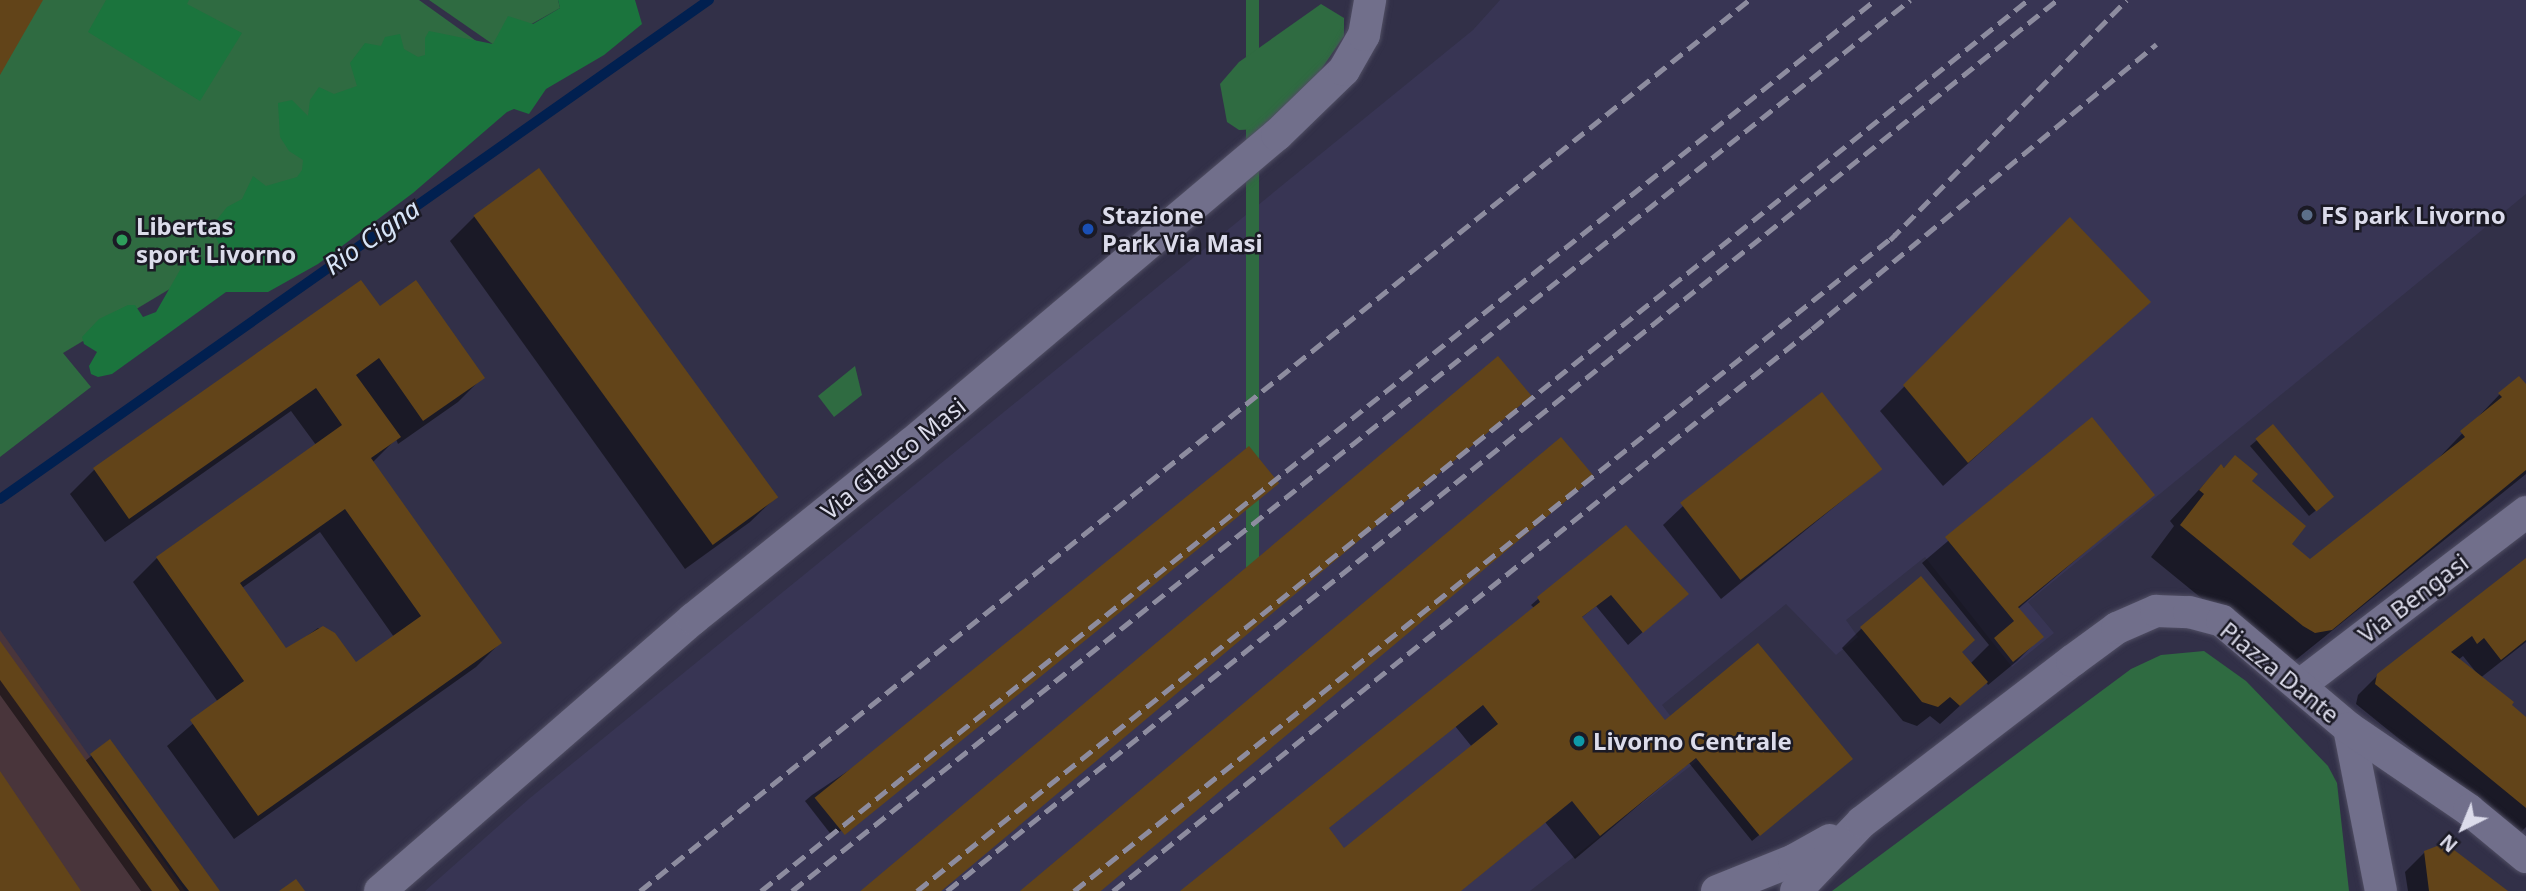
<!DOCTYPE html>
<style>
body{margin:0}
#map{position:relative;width:2526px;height:891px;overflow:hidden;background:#323048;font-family:"Noto Sans",sans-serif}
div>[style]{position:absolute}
.industrial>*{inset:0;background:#49353b}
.built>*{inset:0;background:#383554}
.green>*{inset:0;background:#2f6b41;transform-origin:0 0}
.forest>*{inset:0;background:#1b743d}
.shadow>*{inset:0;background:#0007}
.stream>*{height:10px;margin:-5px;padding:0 5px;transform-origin:5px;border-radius:5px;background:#012050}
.building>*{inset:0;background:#624419;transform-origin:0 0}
.roads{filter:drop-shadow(0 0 2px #504e63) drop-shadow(0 0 2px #504e63)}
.minor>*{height:32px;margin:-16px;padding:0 16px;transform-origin:16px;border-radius:16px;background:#716f8b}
.rail>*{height:5px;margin-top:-2.5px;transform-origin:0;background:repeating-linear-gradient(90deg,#8d8c9f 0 14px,transparent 0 21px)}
.dots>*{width:19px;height:19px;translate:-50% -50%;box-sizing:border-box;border:4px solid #1b1a25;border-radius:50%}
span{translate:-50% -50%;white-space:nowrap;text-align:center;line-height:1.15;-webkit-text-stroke:5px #1b1a25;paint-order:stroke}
.poi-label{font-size:24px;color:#dcdceb;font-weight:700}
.left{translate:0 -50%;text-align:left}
.street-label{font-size:24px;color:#dcdceb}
.water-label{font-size:26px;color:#d8e5f8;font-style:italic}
.north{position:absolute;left:2428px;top:793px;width:70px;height:70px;-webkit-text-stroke:5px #1b1a25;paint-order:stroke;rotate:223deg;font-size:19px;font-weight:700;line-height:28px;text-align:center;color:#dcdceb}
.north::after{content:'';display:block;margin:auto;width:24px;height:32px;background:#dcdceb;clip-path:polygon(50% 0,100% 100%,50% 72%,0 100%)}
</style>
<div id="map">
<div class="industrial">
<div style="clip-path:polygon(0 630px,185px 891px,0 891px)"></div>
</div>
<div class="built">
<div style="clip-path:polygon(1500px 0,2526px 0,2526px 194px,2028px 602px,2054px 633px,2012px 667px,1925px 557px,1846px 620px,1858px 637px,1836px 655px,1786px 604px,1662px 705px,1702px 757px,1530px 891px,425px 891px,530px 798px,1473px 30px)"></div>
</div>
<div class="green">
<div style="clip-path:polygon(0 0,419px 0,486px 48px,289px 208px,198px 272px,63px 353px,91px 387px,0 457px)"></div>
<div style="clip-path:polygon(429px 0,558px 0,560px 8px,494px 45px)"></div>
<div style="left:1246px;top:0;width:13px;height:589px"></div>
<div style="clip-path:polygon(1321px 4px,1344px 18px,1344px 36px,1316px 77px,1260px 129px,1239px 130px,1227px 122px,1220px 84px,1239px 62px)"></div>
<div style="clip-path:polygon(855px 366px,862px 395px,834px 417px,818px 396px)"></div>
<div style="clip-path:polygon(2204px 651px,2246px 681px,2328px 766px,2337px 783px,2349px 891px,1832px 891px,2131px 669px,2161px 655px)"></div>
</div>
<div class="forest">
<div style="clip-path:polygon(106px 0,189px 0,187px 4px,242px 33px,200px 101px,88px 32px)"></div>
<div style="clip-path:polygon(558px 0,635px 0,642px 24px,604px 55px,546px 89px,529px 114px,514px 109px,507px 112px,413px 193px,318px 264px,268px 292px,226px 292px,112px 374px,98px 377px,91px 374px,89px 366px,97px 352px,84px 344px,82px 337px,99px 319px,128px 305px,135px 305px,143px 317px,156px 312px,184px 263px,200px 258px,213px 267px,220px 264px,225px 257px,211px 227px,227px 207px,242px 199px,253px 176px,266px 186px,297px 177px,302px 170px,303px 160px,289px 151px,280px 137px,278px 103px,292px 100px,308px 116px,310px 100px,319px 87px,334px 94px,357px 86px,350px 63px,365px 43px,381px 46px,385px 37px,400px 34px,404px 49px,418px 57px,425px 55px,425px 38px,429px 31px,493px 44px,508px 16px,533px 24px,560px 8px)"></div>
</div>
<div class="shadow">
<div style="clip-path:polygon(539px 170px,775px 498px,750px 522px,685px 569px,450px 241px,474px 217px)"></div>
<div style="clip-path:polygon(2070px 220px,2149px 301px,1943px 486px,1880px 411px)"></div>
<div style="clip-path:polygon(evenodd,379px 308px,483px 377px,458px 402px,398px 444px,396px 439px,372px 463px,500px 643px,476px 667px,234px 839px,167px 746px,218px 702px,133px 582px,157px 558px,316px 445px,291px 411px,105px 542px,70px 494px,94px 470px,379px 308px,320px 532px,394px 637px,356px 664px,334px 634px,318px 628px,286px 651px,242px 588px,320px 532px)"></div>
<div style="clip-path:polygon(2526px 386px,2526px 474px,2292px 663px,2272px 656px,2151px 557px,2174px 526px,2170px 521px,2221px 466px,2250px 481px,2290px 544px,2310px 561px,2432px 465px,2500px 394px)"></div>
<div style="clip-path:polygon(2091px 420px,2153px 494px,2018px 609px,2041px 637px,2017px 661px,1988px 685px,1986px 682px,1940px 724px,1930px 716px,1917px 726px,1903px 721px,1842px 648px,1861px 629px,1960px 653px,1970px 664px,1989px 645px,1922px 563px)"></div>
<div style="clip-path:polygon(2257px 440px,2325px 503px,2309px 516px,2250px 446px)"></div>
<div style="clip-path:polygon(1881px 469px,1721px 599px,1663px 525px,1683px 506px)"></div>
<div style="clip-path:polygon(1270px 489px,833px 837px,805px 801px,812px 795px)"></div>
<div style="clip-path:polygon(evenodd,1626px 528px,1686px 594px,1628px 645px,1596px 606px,1581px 618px,1665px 722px,1844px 765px,1752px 841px,1689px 763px,1575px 859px,1545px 822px,1460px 891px,1183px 891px,1535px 609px,1531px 605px,1538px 599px,1626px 528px,1455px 726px,1472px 747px,1344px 851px,1327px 829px,1455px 726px)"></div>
<div style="clip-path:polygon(evenodd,2526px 560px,2526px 642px,2479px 679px,2526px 719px,2526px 827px,2518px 835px,2356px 704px,2358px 695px,2378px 675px,2526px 560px,2463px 656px,2479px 676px,2458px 660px,2463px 656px)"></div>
<div style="clip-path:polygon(0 644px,85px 761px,110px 741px,218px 891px,141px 891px,0 695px)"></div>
<div style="clip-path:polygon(2425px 852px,2505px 891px,2408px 891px,2405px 872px)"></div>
</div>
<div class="stream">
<div style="left:0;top:499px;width:867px;rotate:-35.14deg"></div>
</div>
<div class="building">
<div style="clip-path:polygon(0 0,43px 0,0 75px)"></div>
<div style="left:539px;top:168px;width:407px;height:81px;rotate:54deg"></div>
<div style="clip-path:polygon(2070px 217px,2151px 302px,1968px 463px,1903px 385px)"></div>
<div style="clip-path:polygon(evenodd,361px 280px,380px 306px,416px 280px,485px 378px,423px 421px,379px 358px,356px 375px,401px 437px,371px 458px,502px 643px,258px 816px,190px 720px,244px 681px,156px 557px,342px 425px,316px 388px,129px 519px,93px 468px,361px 280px,345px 509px,421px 616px,356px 662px,335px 633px,323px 626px,286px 648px,240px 583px,345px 509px)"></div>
<div style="left:1498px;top:356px;width:52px;height:850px;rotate:50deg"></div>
<div style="clip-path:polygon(2519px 376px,2526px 384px,2526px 470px,2332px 630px,2315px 633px,2303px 626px,2180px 525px,2204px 494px,2199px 490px,2221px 464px,2224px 468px,2235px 455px,2258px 474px,2252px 481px,2306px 526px,2292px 544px,2310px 559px,2465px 437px,2460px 431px,2502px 397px,2498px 393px)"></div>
<div style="left:1822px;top:392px;width:98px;height:180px;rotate:52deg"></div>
<div style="clip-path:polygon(2092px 417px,2155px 495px,2018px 607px,2044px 637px,2013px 662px,1994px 638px,2014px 621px,1945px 537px)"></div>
<div style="left:2273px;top:424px;width:95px;height:23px;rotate:50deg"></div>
<div style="left:1561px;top:437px;width:52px;height:721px;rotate:50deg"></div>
<div style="left:1249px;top:446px;width:48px;height:559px;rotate:51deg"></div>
<div style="clip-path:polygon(evenodd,1626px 525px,1689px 594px,1643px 633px,1611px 595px,1582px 617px,1665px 720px,1758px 643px,1853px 759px,1760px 836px,1696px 758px,1600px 836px,1572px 801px,1461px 891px,1180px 891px,1540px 602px,1537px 597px,1626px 525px,1483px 705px,1498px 724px,1344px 848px,1329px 828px,1483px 705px)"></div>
<div style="clip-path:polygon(2526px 558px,2526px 640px,2501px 660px,2484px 638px,2477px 644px,2472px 636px,2451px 652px,2514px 702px,2512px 705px,2526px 717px,2526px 808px,2375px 684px,2377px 674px)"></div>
<div style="clip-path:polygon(1921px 576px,1975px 640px,1962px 652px,1988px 682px,1960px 706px,1950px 697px,1938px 707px,1922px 702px,1860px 627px)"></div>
<div style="clip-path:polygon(0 641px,180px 891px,152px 891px,0 680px)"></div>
<div style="clip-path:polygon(110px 739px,202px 866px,220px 891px,189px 891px,182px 882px,90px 754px)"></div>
<div style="clip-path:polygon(0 771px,81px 891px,0 891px)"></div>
<div style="clip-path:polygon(2445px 843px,2508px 891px,2429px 891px,2424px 851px)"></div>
<div style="clip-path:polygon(296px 879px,305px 891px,279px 891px)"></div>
</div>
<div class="roads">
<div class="minor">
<div style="left:2300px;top:685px;width:285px;rotate:-37.4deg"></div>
<div style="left:2349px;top:728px;width:166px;rotate:78.9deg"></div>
<div style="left:380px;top:891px;width:415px;rotate:-41deg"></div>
<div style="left:693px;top:619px;width:280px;rotate:-38.8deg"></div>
<div style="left:911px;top:444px;width:479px;rotate:-40.2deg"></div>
<div style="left:1277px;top:135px;width:93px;rotate:-44.1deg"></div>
<div style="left:1344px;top:70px;width:40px;rotate:-60.3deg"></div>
<div style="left:1364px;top:35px;width:36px;rotate:-80deg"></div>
<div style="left:1717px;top:891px;width:83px;rotate:-21.9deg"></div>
<div style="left:1794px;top:860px;width:41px;rotate:-29.1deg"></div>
<div style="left:1796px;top:891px;width:95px;rotate:-46.3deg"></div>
<div style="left:1862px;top:822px;width:265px;rotate:-37.5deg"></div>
<div style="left:2072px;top:661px;width:56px;rotate:-36.3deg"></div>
<div style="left:2117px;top:628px;width:43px;rotate:-23.6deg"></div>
<div style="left:2156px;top:611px;width:33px;rotate:2deg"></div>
<div style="left:2189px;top:612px;width:34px;rotate:15deg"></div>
<div style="left:2222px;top:621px;width:166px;rotate:40.1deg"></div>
<div style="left:2349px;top:728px;width:145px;rotate:34.3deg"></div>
<div style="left:2469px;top:810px;width:74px;rotate:39.5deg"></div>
</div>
</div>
<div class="rail">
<div style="left:1890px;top:240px;width:337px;rotate:-45.4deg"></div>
<div style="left:640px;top:891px;width:1423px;rotate:-38.78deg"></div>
<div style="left:761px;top:891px;width:1426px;rotate:-38.65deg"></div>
<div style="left:792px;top:891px;width:1430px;rotate:-38.55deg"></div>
<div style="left:917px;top:891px;width:1424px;rotate:-38.73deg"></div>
<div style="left:947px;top:891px;width:1423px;rotate:-38.75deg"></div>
<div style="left:1074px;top:891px;width:1052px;rotate:-38.63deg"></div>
<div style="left:1113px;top:891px;width:897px;rotate:-38.8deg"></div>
<div style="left:1812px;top:329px;width:447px;rotate:-39.6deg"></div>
</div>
<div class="dots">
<div style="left:2307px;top:215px;background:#5c6f8a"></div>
<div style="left:1088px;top:229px;background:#1a4fb4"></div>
<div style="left:122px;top:240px;background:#2e9e5b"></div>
<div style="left:1579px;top:741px;background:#0f9aa8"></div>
</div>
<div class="poi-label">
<span class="left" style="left:1102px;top:229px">Stazione<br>Park Via Masi</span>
<span class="left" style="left:2321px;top:215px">FS park Livorno</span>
<span class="left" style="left:136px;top:240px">Libertas<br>sport Livorno</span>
<span class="left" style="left:1593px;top:741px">Livorno Centrale</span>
</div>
<div class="street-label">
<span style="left:893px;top:458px;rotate:-39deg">Via Glauco Masi</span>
<span style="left:2413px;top:598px;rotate:-37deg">Via Bengasi</span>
<span style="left:2280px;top:672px;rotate:39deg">Piazza Dante</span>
</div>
<div class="water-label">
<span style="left:372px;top:237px;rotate:-35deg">Rio Cigna</span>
</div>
<div class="north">N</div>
</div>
